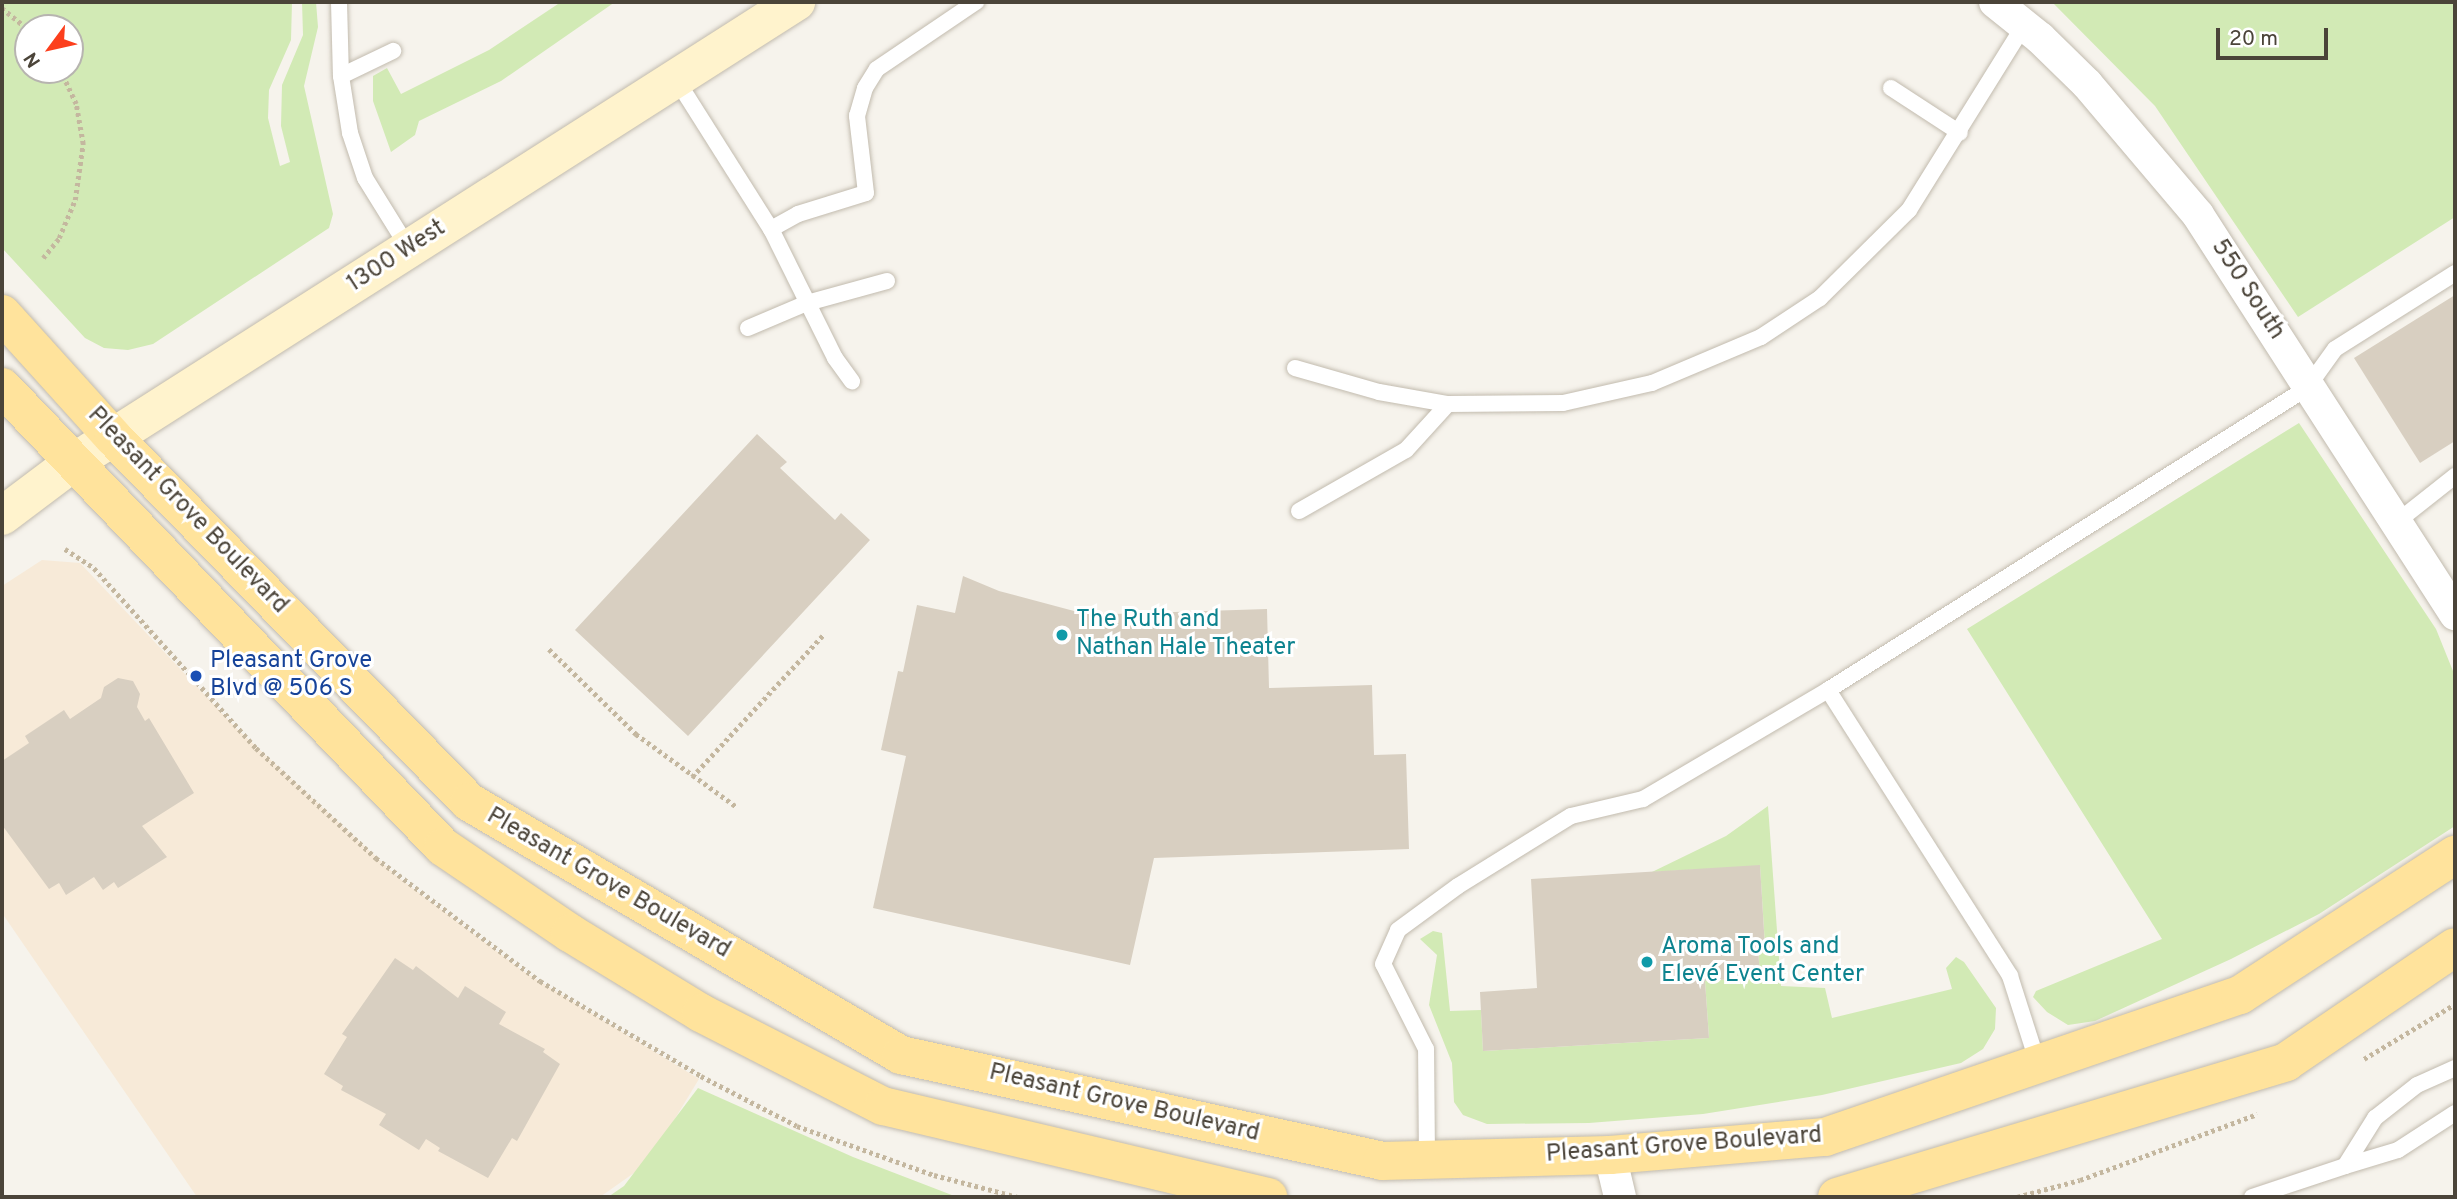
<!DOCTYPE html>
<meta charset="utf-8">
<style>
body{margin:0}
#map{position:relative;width:2457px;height:1199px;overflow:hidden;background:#f6f3ec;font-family:Overpass,sans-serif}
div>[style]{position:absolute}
.commercial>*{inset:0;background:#f7ead8}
.green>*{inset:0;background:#d2eab5}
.building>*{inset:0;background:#d8cfc1}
.path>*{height:4.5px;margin-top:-2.25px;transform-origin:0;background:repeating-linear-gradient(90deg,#c4b79f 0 3.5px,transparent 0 7px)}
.roads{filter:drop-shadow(0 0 2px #c2bbae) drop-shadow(0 0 2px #c2bbae)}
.lane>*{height:16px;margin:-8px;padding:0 8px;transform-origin:8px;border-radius:8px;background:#fff}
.street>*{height:32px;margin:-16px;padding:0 16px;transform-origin:16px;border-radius:16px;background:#fff}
.secondary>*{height:38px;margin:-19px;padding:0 19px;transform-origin:19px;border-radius:19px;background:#fff3cd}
.primary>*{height:38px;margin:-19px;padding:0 19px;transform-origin:19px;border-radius:19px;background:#ffe39c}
.dots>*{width:19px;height:19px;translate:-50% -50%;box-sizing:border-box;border:4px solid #fff;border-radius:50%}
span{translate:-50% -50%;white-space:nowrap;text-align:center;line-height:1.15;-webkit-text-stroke:6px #fff;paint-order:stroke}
.street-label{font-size:24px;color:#4b4439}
.culture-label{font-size:24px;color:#0d838f}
.left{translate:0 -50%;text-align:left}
.transit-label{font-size:24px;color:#164399}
.frame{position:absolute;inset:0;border:4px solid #4b4439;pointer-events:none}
.north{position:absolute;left:14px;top:14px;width:70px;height:70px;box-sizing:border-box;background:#fff;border:2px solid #b7b4b0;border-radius:50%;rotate:237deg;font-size:19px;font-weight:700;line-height:28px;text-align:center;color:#4b4439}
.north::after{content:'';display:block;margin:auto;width:24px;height:32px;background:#fc3f1d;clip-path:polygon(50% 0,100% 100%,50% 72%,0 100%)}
.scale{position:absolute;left:2216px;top:28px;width:112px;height:32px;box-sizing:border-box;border:4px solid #4b4439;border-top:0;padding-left:9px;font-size:21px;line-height:24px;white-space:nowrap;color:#4b4439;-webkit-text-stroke:5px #fff;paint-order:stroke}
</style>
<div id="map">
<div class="commercial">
<div style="clip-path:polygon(42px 560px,80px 563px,235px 727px,398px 877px,523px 971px,699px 1079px,648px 1163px,600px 1197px,197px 1197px,2px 913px,2px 586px)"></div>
</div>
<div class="green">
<div style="clip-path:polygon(evenodd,2px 2px,292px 2px,291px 40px,269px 90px,268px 118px,280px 166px,290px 162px,281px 126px,282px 85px,303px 35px,302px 2px,316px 2px,318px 27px,304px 86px,333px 214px,329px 228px,153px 344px,128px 350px,104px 348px,85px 338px,2px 248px,2px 2px,70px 28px,70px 70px,28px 70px,28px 28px,70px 28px)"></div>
<div style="clip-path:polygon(561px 2px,615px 2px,501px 81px,419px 121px,415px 135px,391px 152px,373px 101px,373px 76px,387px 68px,401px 94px,489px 50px)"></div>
<div style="clip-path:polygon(2052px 2px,2455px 2px,2455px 217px,2298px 317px,2155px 106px)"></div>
<div style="clip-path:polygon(2299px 423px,2436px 629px,2455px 676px,2455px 826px,2319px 914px,2231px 959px,2095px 1021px,2068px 1025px,2047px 1012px,2033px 997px,2036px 991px,2162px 939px,1967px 629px)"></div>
<div style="clip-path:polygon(1768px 806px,1781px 986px,1825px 988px,1832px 1018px,1952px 989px,1946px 968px,1956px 957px,1964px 962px,1996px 1008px,1995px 1029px,1983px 1049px,1961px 1063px,1822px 1095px,1703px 1114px,1589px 1123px,1487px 1124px,1463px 1115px,1454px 1102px,1452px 1063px,1429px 1005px,1437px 955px,1420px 939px,1433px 931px,1442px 933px,1450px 1011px,1481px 1010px,1483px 1051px,1709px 1038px,1705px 981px,1760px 977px,1758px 947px,1765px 946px,1760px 866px,1652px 872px,1726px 836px)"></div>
<div style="clip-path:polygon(698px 1088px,853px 1157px,957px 1197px,608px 1197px,624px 1186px)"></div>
</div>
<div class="building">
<div style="clip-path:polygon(2455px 295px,2455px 441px,2420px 463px,2354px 358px)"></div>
<div style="clip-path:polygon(757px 434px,787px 462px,780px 468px,835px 520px,841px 513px,870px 540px,688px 736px,575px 630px)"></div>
<div style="clip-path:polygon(963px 576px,999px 591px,1074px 611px,1113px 614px,1267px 609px,1269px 688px,1372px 685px,1374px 755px,1406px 754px,1409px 849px,1154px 858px,1130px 965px,873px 908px,906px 756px,881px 750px,898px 671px,903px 672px,917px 605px,955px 613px)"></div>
<div style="clip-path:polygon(118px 678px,133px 681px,140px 694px,137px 707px,145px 721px,149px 718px,194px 793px,142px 826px,167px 857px,118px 888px,114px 882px,103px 890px,94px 877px,66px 895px,59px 883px,49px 889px,2px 825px,2px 761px,29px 743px,25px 736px,64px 710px,70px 719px,101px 698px,104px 687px)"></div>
<div style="clip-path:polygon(1760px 865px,1765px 947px,1758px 947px,1760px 977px,1705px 981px,1709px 1038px,1483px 1051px,1480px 992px,1537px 988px,1531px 879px)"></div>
<div style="clip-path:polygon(395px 958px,413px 970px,416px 966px,458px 998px,465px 986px,506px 1012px,499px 1024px,545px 1049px,543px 1052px,560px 1064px,517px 1141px,512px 1138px,488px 1178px,438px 1151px,440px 1148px,426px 1139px,419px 1150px,379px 1125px,386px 1114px,341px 1090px,343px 1086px,324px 1074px,347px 1037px,342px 1034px)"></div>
</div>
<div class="path">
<div style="left:2px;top:8px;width:33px;rotate:39deg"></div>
<div style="left:43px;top:258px;width:26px;rotate:-51deg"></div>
<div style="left:59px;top:238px;width:41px;rotate:-67.2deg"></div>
<div style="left:75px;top:200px;width:57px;rotate:-81.9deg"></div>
<div style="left:83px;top:144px;width:41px;rotate:-99.9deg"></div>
<div style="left:76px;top:104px;width:38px;rotate:-115deg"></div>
<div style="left:65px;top:549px;width:35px;rotate:33deg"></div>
<div style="left:94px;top:568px;width:242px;rotate:48deg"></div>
<div style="left:256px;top:748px;width:163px;rotate:42.5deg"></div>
<div style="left:376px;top:858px;width:205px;rotate:36.9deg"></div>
<div style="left:540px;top:981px;width:187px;rotate:30.5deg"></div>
<div style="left:701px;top:1076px;width:108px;rotate:27.5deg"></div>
<div style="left:797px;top:1126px;width:145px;rotate:19.7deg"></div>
<div style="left:934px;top:1175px;width:87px;rotate:14.7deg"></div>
<div style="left:549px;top:649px;width:122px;rotate:44.3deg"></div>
<div style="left:636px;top:734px;width:125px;rotate:35.9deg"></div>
<div style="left:692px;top:777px;width:193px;rotate:-47.3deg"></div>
<div style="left:2364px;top:1059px;width:106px;rotate:-31.1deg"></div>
<div style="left:2017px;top:1197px;width:65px;rotate:-15.1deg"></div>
<div style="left:2080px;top:1180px;width:189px;rotate:-20.4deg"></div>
</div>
<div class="roads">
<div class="lane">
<div style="left:339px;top:2px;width:74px;rotate:88.5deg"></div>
<div style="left:341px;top:76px;width:58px;rotate:81deg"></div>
<div style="left:350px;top:133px;width:47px;rotate:71.6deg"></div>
<div style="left:365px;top:178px;width:84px;rotate:58.2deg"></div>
<div style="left:341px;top:76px;width:58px;rotate:-25.7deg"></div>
<div style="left:676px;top:79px;width:178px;rotate:57.7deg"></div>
<div style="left:771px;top:229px;width:144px;rotate:63.6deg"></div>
<div style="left:835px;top:358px;width:29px;rotate:54deg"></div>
<div style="left:1891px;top:88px;width:82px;rotate:33.1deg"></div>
<div style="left:771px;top:229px;width:31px;rotate:-29deg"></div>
<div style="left:798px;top:214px;width:71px;rotate:-17.2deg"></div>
<div style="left:866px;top:193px;width:78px;rotate:-96.7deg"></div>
<div style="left:857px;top:116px;width:29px;rotate:-74deg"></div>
<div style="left:865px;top:88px;width:22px;rotate:-58deg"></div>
<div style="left:877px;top:69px;width:120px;rotate:-34.1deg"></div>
<div style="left:748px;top:328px;width:64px;rotate:-23deg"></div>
<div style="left:807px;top:303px;width:83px;rotate:-15.4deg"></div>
<div style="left:1295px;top:368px;width:87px;rotate:15.9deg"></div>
<div style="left:1379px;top:392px;width:70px;rotate:9.9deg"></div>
<div style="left:1299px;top:511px;width:123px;rotate:-29.7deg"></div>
<div style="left:1406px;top:450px;width:62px;rotate:-47.6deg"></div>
<div style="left:1448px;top:404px;width:115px;rotate:-0.5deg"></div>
<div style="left:1563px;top:403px;width:91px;rotate:-12.7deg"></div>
<div style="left:1652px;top:383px;width:118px;rotate:-22.9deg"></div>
<div style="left:1761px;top:337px;width:71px;rotate:-33.5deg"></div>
<div style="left:1820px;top:298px;width:125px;rotate:-44.7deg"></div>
<div style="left:1909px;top:210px;width:218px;rotate:-58.1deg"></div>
<div style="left:2398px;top:521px;width:73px;rotate:-38.3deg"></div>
<div style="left:1828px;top:690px;width:339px;rotate:57.5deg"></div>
<div style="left:2010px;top:976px;width:92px;rotate:72.3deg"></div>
<div style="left:1427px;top:1159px;width:110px;rotate:-90.5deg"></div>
<div style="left:1426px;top:1049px;width:95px;rotate:-116.8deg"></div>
<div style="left:1383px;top:964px;width:37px;rotate:-66deg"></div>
<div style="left:1398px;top:930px;width:74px;rotate:-36.3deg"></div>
<div style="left:1458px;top:886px;width:133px;rotate:-31.8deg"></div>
<div style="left:1571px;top:816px;width:74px;rotate:-13.3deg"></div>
<div style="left:1643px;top:799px;width:215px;rotate:-30.5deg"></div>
<div style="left:1828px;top:690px;width:566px;rotate:-32.23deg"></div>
<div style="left:2307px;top:388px;width:48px;rotate:-54.3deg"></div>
<div style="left:2335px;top:349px;width:142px;rotate:-32.3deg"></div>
<div style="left:2345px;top:1166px;width:55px;rotate:-16.8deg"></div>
<div style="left:2398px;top:1150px;width:68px;rotate:-33deg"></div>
<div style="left:2252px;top:1197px;width:98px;rotate:-18.4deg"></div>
<div style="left:2345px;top:1166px;width:57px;rotate:-58deg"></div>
<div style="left:2375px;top:1118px;width:53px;rotate:-38.2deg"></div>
<div style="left:2417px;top:1085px;width:42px;rotate:-24.1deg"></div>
</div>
<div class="street">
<div style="left:1995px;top:2px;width:58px;rotate:38.7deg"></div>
<div style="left:2040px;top:38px;width:66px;rotate:44.4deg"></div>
<div style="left:2087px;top:84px;width:172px;rotate:49.7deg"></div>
<div style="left:2198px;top:215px;width:475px;rotate:57.2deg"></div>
<div style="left:1610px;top:1155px;width:43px;rotate:76.6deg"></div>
</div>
<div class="secondary">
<div style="left:2px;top:516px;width:86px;rotate:-37deg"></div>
<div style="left:71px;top:464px;width:860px;rotate:-32.51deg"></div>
</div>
<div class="primary">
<div style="left:2px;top:314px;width:167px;rotate:47.9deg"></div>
<div style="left:114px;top:438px;width:508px;rotate:45.72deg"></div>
<div style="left:469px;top:802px;width:501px;rotate:30.36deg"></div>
<div style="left:901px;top:1055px;width:493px;rotate:12.4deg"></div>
<div style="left:1382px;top:1161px;width:228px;rotate:-1.5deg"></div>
<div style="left:1610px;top:1155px;width:216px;rotate:-4.8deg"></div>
<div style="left:1825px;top:1137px;width:439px;rotate:-18.9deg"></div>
<div style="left:2240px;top:995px;width:257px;rotate:-33.1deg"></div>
<div style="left:2px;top:387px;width:637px;rotate:46.21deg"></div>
<div style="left:443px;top:847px;width:153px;rotate:34.1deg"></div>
<div style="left:570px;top:933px;width:153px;rotate:31.4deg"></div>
<div style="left:701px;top:1013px;width:204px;rotate:27.1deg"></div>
<div style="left:883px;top:1106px;width:396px;rotate:13.3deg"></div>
<div style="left:1837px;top:1197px;width:469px;rotate:-16.7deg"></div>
<div style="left:2286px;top:1062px;width:204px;rotate:-34.2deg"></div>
</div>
</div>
<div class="dots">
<div style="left:1062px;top:635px;background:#0f9aa8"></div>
<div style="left:196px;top:676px;background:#1a4fb4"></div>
<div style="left:1647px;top:962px;background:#0f9aa8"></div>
</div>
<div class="street-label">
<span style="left:397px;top:257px;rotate:-33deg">1300 West</span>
<span style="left:2247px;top:290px;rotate:57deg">550 South</span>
<span style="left:187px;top:511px;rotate:46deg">Pleasant Grove Boulevard</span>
<span style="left:608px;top:884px;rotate:30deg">Pleasant Grove Boulevard</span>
<span style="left:1124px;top:1104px;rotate:13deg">Pleasant Grove Boulevard</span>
<span style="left:1684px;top:1146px;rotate:-4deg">Pleasant Grove Boulevard</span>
</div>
<div class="culture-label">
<span class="left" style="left:1076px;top:635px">The Ruth and<br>Nathan Hale Theater</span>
<span class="left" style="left:1661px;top:962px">Aroma Tools and<br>Elevé Event Center</span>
</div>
<div class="transit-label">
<span class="left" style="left:210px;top:676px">Pleasant Grove<br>Blvd @ 506 S</span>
</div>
<div class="frame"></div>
<div class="north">N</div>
<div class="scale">20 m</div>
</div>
